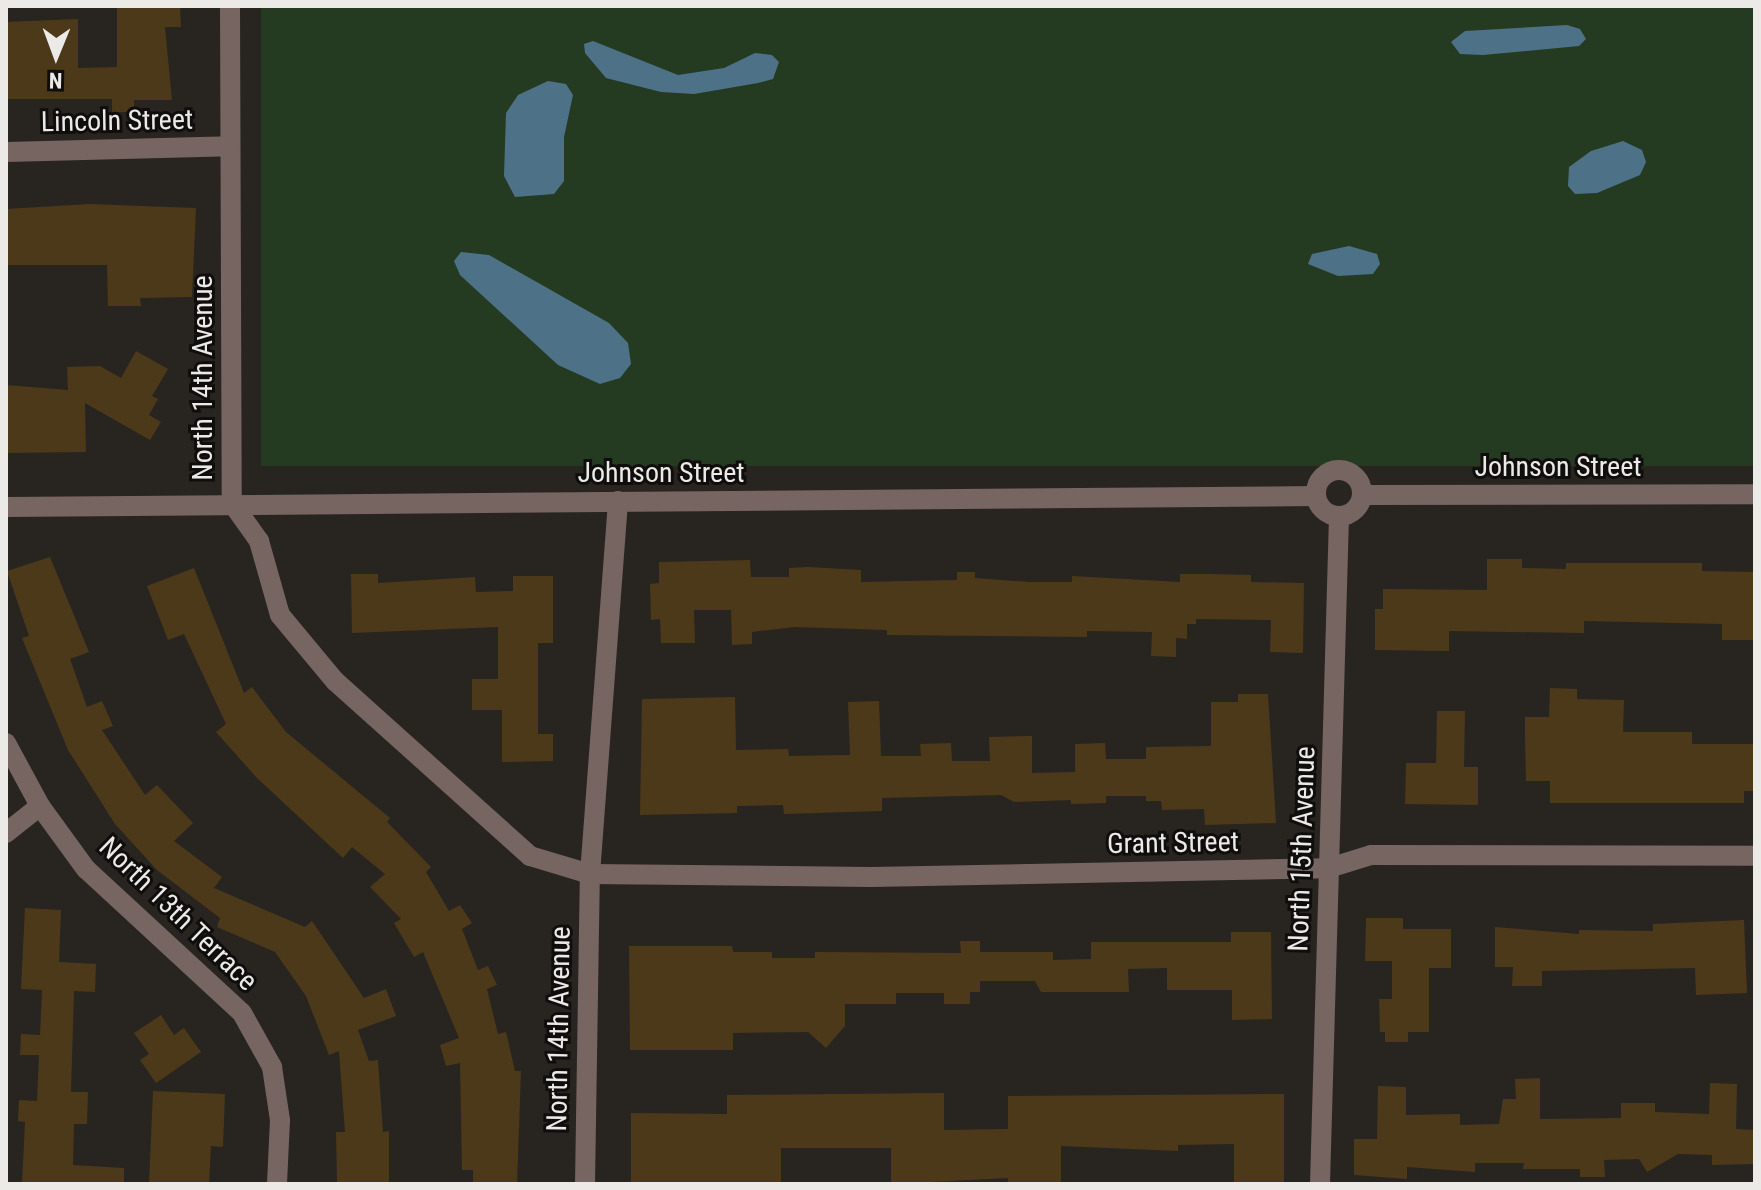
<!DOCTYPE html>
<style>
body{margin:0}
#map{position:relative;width:1761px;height:1190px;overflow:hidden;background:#282521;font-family:"Roboto Condensed",sans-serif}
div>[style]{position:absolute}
.green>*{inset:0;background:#243b21;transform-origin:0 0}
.water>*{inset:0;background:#4d7287}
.building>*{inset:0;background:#4c391a}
.minor>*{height:20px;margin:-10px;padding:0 10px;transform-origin:10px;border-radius:10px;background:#776562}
.minor>.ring{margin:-10px;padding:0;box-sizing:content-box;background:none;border:20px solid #776562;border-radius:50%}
span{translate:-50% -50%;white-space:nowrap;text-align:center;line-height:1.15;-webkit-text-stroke:6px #100e0d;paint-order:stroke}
.street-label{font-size:28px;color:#ebeae7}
.frame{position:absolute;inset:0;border:8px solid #ebeae7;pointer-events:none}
.north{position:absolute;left:16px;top:16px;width:80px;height:80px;-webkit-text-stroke:6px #100e0d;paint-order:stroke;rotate:181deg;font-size:22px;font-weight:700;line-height:32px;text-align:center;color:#ebeae7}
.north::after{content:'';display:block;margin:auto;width:28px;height:36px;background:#ebeae7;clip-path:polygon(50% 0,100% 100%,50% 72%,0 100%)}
</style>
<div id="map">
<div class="green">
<div style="left:261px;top:6px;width:1494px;height:460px"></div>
</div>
<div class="water">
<div style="clip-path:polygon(1567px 25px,1580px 29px,1586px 39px,1579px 46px,1483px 55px,1460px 54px,1451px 42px,1465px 31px)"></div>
<div style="clip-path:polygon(593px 41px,678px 75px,724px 68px,755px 53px,772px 55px,779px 62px,773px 79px,758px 83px,694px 94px,661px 92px,606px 78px,585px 53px,584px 44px)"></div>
<div style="clip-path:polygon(548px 81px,566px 84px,573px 95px,564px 137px,564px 181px,554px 194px,515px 197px,504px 176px,506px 113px,518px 95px)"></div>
<div style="clip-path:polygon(1623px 141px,1642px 150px,1646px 162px,1640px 175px,1597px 193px,1575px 194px,1568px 186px,1569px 167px,1591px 151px)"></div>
<div style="clip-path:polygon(1349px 246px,1377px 254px,1380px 264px,1373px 274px,1338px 276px,1308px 264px,1312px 254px)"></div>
<div style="clip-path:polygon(461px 252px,489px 255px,609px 323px,628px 343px,631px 364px,620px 378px,600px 384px,558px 365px,460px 275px,454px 261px)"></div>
</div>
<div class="building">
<div style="clip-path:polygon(117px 6px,180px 6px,181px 27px,165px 27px,172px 100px,134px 100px,134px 112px,112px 112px,112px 99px,6px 99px,6px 22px,78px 19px,78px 68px,117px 67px)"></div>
<div style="clip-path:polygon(89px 204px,196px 208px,192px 297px,140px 298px,141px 306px,108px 306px,107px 265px,6px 265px,6px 209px)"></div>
<div style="clip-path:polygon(136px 351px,168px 369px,152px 396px,158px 399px,149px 415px,161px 422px,150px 440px,85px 403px,86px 452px,6px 453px,6px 385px,68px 390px,67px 367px,100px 366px,121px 378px)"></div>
<div style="clip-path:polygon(50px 557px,89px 652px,70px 659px,87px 707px,102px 701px,113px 726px,102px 730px,145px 795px,157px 785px,193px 823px,174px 841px,222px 877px,214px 888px,305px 927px,312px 921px,364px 998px,386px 989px,396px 1016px,358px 1030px,369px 1061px,378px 1060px,383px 1132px,389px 1131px,389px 1184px,337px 1184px,336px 1132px,345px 1132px,339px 1051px,329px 1055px,306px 996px,275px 952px,217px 927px,220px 918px,157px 870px,115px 824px,68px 750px,22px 638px,29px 636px,7px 571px)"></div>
<div style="clip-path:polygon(1487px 559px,1522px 559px,1522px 568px,1566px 569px,1566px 563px,1702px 563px,1702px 571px,1755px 572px,1755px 640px,1722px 640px,1722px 624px,1584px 621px,1584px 633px,1449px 631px,1449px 651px,1375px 650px,1375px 609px,1383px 609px,1383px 589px,1487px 590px)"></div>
<div style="clip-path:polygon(750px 560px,751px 577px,789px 577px,789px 568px,808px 567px,861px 570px,861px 582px,957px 580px,957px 572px,975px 572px,975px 578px,1029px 582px,1072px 582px,1072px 576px,1180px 582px,1180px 574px,1211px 574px,1251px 575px,1251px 582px,1304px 583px,1303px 653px,1270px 652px,1271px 620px,1196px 619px,1196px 624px,1187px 624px,1187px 639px,1176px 638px,1176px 657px,1151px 656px,1152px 632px,1087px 631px,1087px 637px,887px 635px,887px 630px,795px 627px,752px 632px,752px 644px,732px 645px,731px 610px,694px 610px,695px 643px,661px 643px,660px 619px,651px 620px,650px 584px,659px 583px,659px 562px)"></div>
<div style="clip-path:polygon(194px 568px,244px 693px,252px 687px,286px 732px,390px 818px,387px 822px,431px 867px,426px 872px,449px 911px,460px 905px,472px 923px,462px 929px,478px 970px,488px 966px,497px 985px,487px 989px,498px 1034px,506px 1032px,515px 1071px,521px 1071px,517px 1184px,473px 1184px,473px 1170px,462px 1170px,460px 1063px,446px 1066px,440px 1045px,459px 1038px,423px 952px,414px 957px,394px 923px,401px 919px,370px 887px,385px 874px,352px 847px,343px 858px,256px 777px,216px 732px,226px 724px,184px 634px,168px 640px,147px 586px)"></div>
<div style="clip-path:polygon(351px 574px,378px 574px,378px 583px,475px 577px,476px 592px,513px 591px,513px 576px,553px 576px,553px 643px,538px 643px,538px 734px,553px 734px,553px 761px,502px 762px,502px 710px,472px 710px,472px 679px,498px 679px,498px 627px,352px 633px)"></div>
<div style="clip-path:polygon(1550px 688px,1577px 689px,1577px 699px,1624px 700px,1623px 732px,1692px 732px,1692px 744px,1755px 744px,1755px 791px,1744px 791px,1744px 803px,1550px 803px,1550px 781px,1526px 781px,1525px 740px,1525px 717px,1549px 717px)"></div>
<div style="clip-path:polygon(1238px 694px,1268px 694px,1276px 823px,1205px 825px,1204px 809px,1162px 810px,1161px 801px,1146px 801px,1146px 796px,1106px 796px,1106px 803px,1071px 804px,1071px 800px,1014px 802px,1001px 795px,882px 798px,882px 811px,784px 814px,783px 805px,737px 806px,737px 813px,640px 815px,642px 699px,735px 697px,736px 750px,788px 749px,789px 756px,850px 755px,848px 702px,879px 701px,881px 756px,921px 756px,920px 744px,951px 743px,952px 761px,990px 761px,989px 737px,1032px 736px,1032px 773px,1075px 772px,1075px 744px,1105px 743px,1106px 759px,1146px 759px,1146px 747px,1211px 746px,1211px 702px,1238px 702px)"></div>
<div style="clip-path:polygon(1437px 711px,1465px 711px,1464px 767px,1478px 767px,1478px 805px,1405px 804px,1406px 763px,1436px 763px)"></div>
<div style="clip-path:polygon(25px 908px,61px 910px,59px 962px,96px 964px,95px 992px,74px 991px,71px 1092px,88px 1092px,87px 1124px,74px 1124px,73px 1165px,124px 1168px,124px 1184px,22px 1184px,25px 1122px,18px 1121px,19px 1100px,37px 1101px,39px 1055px,20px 1055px,21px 1034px,40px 1035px,42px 990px,21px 989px)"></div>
<div style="clip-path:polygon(1366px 918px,1403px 918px,1403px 929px,1451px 929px,1451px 968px,1429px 968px,1429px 1032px,1408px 1032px,1408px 1042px,1385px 1042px,1385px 1032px,1380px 1032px,1379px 999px,1392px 999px,1392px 961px,1365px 961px)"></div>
<div style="clip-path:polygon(1744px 920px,1747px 993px,1696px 995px,1695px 968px,1542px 971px,1542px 986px,1512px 986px,1513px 967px,1495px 967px,1495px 927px,1579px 934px,1579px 930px,1653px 931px,1653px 924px)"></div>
<div style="clip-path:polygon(1231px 932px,1271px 932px,1272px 1019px,1232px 1020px,1232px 990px,1167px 990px,1167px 968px,1128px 969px,1129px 992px,1041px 992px,1035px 981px,980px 981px,980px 992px,970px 992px,970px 1004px,944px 1004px,944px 993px,896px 993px,896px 1004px,845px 1004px,845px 1026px,826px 1048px,808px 1032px,733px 1033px,733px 1050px,630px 1050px,629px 946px,732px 946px,733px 952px,772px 952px,772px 958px,815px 958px,815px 952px,961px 953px,960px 941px,980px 941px,980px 952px,1053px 952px,1053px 960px,1091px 959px,1091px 942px,1231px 942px)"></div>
<div style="clip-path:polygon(161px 1015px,174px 1035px,184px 1028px,201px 1052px,156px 1083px,140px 1060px,149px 1054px,134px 1033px)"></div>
<div style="clip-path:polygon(1540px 1078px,1540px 1119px,1621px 1118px,1621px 1103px,1655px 1103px,1655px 1112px,1709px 1114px,1710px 1083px,1737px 1084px,1736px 1129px,1755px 1130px,1755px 1164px,1712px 1165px,1712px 1155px,1678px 1154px,1647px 1172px,1639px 1159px,1604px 1160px,1605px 1177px,1580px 1177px,1580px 1169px,1523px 1169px,1524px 1163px,1475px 1163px,1475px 1172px,1407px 1167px,1407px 1179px,1354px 1175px,1354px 1139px,1377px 1139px,1378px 1086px,1406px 1087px,1406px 1115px,1460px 1114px,1460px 1125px,1499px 1124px,1503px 1099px,1516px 1099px,1515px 1079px)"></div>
<div style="clip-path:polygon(153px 1091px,225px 1094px,223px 1147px,211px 1146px,209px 1184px,149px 1184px)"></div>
<div style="clip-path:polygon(944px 1093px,944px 1130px,1008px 1129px,1008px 1096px,1284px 1094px,1284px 1182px,1234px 1183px,1234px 1144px,1178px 1145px,1178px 1151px,1061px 1146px,1061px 1184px,1008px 1184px,1008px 1178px,891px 1184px,891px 1148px,781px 1148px,781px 1184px,631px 1184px,631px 1113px,727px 1114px,727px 1095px)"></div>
</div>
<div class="minor">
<div style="left:230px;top:6px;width:497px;rotate:89.8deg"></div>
<div style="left:232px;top:503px;width:47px;rotate:54.6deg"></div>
<div style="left:259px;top:541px;width:77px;rotate:74.2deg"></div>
<div style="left:280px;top:615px;width:86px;rotate:50.2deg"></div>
<div style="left:335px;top:681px;width:262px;rotate:41.9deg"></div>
<div style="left:530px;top:856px;width:63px;rotate:16.7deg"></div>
<div style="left:590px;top:874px;width:281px;rotate:0.6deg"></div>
<div style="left:871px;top:877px;width:458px;rotate:-1.1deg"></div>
<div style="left:1329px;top:868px;width:44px;rotate:-17.2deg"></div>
<div style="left:1371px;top:855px;width:384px;rotate:0.1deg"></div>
<div style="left:6px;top:152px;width:224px;rotate:-1.5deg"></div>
<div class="ring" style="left:1316px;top:470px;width:26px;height:26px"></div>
<div style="left:1362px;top:495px;width:393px;rotate:-0.1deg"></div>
<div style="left:6px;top:507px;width:1310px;rotate:-0.48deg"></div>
<div style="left:6px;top:743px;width:72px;rotate:61.6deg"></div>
<div style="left:40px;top:806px;width:78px;rotate:53.9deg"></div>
<div style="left:86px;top:869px;width:212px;rotate:42.7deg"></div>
<div style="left:242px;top:1013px;width:62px;rotate:60.9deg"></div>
<div style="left:272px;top:1067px;width:54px;rotate:81.4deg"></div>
<div style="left:280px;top:1120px;width:64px;rotate:92.7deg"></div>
<div style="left:6px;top:833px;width:43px;rotate:-38.5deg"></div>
<div style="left:585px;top:1184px;width:310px;rotate:-89.1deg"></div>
<div style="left:590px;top:874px;width:374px;rotate:-85.7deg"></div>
<div style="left:1320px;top:1184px;width:668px;rotate:-88.37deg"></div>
</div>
<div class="street-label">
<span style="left:117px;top:121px;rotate:-1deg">Lincoln Street</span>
<span style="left:203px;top:378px;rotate:-90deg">North 14th Avenue</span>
<span style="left:1558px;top:467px">Johnson Street</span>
<span style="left:661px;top:473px">Johnson Street</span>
<span style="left:1173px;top:843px;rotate:-1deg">Grant Street</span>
<span style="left:1302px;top:849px;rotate:-88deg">North 15th Avenue</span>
<span style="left:178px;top:914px;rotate:44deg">North 13th Terrace</span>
<span style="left:559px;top:1029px;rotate:-89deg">North 14th Avenue</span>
</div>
<div class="frame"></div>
<div class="north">N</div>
</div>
